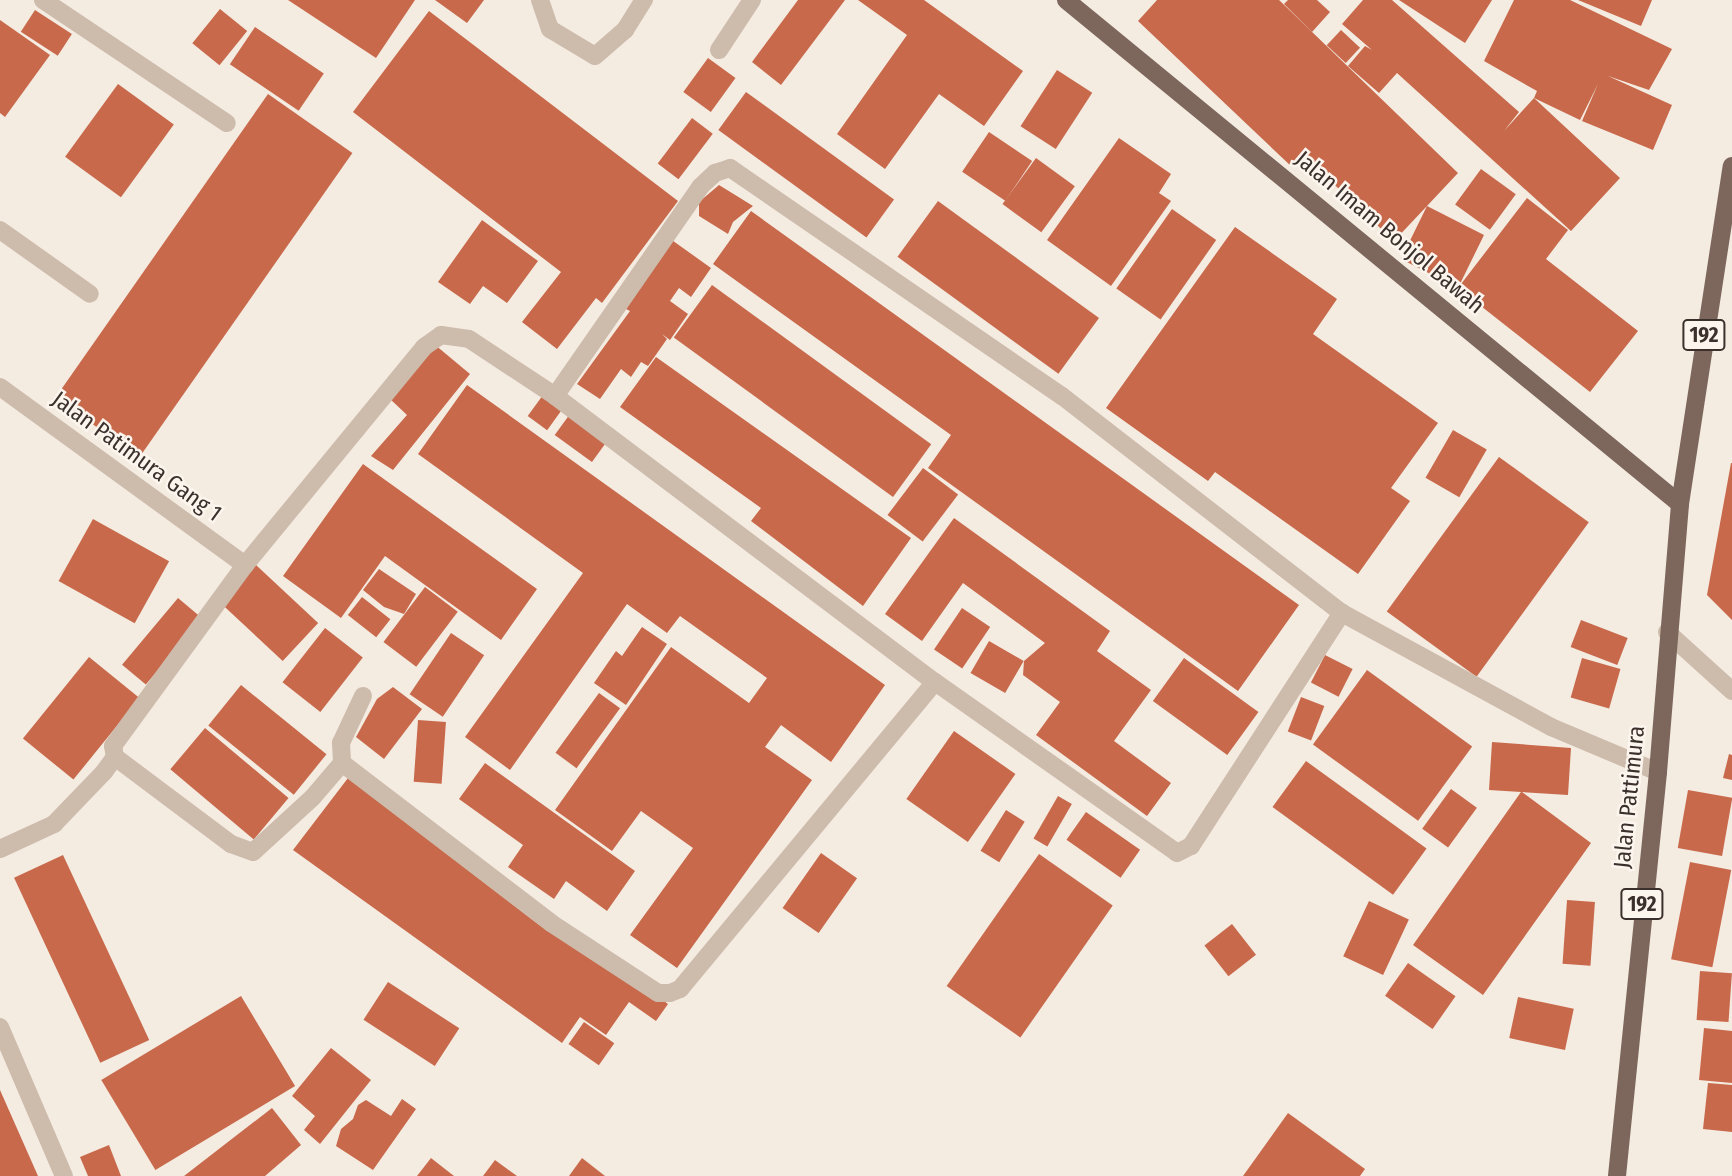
<!DOCTYPE html>
<style>
body{margin:0}
#map{position:relative;width:1732px;height:1176px;overflow:hidden;background:#f4ebe1;font-family:"Fira Sans Condensed",sans-serif}
div>[style]{position:absolute}
.building>*{inset:0;background:#c8694b;transform-origin:0 0}
.minor>*{height:18px;margin:-9px;padding:0 9px;transform-origin:9px;border-radius:9px;background:#cdbbac}
.major>*{height:18px;margin:-9px;padding:0 9px;transform-origin:9px;border-radius:9px;background:#7d675c}
span{translate:-50% -50%;white-space:nowrap;text-align:center;line-height:1.15;-webkit-text-stroke:5px #fbf5ee;paint-order:stroke}
.shield-label span{padding:2px 5px;background:#fbf5ee;border:2px solid;border-radius:5px;-webkit-text-stroke-width:0}
.shield-label{font-size:21px;color:#3b302b;font-weight:700}
.street-label{font-size:23px;color:#3b302b}
</style>
<div id="map">
<div class="building">
<div style="clip-path:polygon(288px 0,415px 0,376px 58px)"></div>
<div style="clip-path:polygon(435px 0,484px 0,467px 23px)"></div>
<div style="clip-path:polygon(798px 0,845px 0,781px 85px,752px 62px)"></div>
<div style="clip-path:polygon(858px 0,924px 0,1023px 71px,984px 126px,939px 94px,885px 169px,837px 134px,907px 35px)"></div>
<div style="clip-path:polygon(1157px 0,1279px 0,1458px 173px,1427px 206px,1484px 235px,1458px 288px,1527px 198px,1568px 230px,1546px 259px,1638px 331px,1590px 392px,1458px 288px,1401px 259px,1427px 206px,1394px 241px,1303px 155px,1292px 167px,1138px 21px)"></div>
<div style="clip-path:polygon(1288px 0,1317px 0,1330px 12px,1312px 32px,1284px 4px)"></div>
<div style="clip-path:polygon(1363px 0,1392px 0,1519px 112px,1504px 131px,1534px 98px,1620px 178px,1571px 231px,1397px 73px,1379px 93px,1348px 66px,1365px 46px,1372px 50px,1342px 24px)"></div>
<div style="clip-path:polygon(1399px 0,1492px 0,1465px 43px)"></div>
<div style="clip-path:polygon(1514px 0,1570px 0,1672px 49px,1649px 90px,1608px 76px,1672px 105px,1653px 150px,1582px 121px,1598px 84px,1580px 120px,1534px 98px,1537px 91px,1484px 61px)"></div>
<div style="clip-path:polygon(1578px 0,1652px 0,1641px 26px)"></div>
<div style="left:220px;top:9px;width:35px;height:44px;rotate:39deg"></div>
<div style="left:35px;top:10px;width:44px;height:26px;rotate:33deg"></div>
<div style="clip-path:polygon(429px 11px,678px 201px,602px 303px,596px 298px,557px 349px,522px 322px,561px 272px,353px 112px)"></div>
<div style="clip-path:polygon(0 20px,50px 55px,5px 117px,0 113px)"></div>
<div style="left:255px;top:27px;width:83px;height:45px;rotate:34deg"></div>
<div style="left:1341px;top:30px;width:26px;height:21px;rotate:43deg"></div>
<div style="left:708px;top:58px;width:34px;height:42px;rotate:36deg"></div>
<div style="left:1057px;top:70px;width:42px;height:67px;rotate:33deg"></div>
<div style="left:118px;top:84px;width:69px;height:90px;rotate:36deg"></div>
<div style="left:746px;top:92px;width:183px;height:47px;rotate:36deg"></div>
<div style="left:268px;top:94px;width:103px;height:371px;rotate:35deg"></div>
<div style="left:692px;top:118px;width:26px;height:57px;rotate:37deg"></div>
<div style="left:989px;top:132px;width:52px;height:48px;rotate:34deg"></div>
<div style="clip-path:polygon(1119px 138px,1171px 174px,1159px 193px,1171px 201px,1111px 286px,1047px 240px)"></div>
<div style="left:1036px;top:158px;width:48px;height:57px;rotate:36deg"></div>
<div style="left:1481px;top:169px;width:43px;height:44px;rotate:36deg"></div>
<div style="clip-path:polygon(719px 185px,753px 206px,733px 222px,728px 234px,699px 216px,699px 202px)"></div>
<div style="left:938px;top:201px;width:199px;height:69px;rotate:36deg"></div>
<div style="left:1172px;top:209px;width:54px;height:97px;rotate:35deg"></div>
<div style="clip-path:polygon(751px 211px,1299px 605px,1238px 691px,928px 468px,951px 435px,713px 264px)"></div>
<div style="clip-path:polygon(482px 220px,538px 261px,507px 303px,483px 286px,470px 304px,438px 282px)"></div>
<div style="clip-path:polygon(1235px 227px,1337px 299px,1313px 334px,1438px 423px,1391px 488px,1410px 501px,1358px 574px,1215px 472px,1208px 481px,1106px 408px)"></div>
<div style="clip-path:polygon(669px 238px,711px 268px,691px 297px,679px 288px,670px 301px,688px 314px,670px 340px,662px 334px,667px 339px,648px 366px,641px 362px,631px 377px,621px 369px,600px 399px,577px 384px,630px 311px,626px 309px,644px 283px,640px 280px)"></div>
<div style="left:712px;top:285px;width:271px;height:65px;rotate:36deg"></div>
<div style="clip-path:polygon(434px 344px,470px 374px,393px 470px,371px 456px,407px 415px,388px 397px)"></div>
<div style="clip-path:polygon(656px 357px,911px 538px,863px 606px,751px 521px,761px 508px,620px 407px)"></div>
<div style="clip-path:polygon(467px 385px,885px 685px,831px 762px,781px 725px,765px 747px,812px 780px,677px 968px,630px 935px,693px 848px,641px 811px,612px 851px,555px 810px,671px 647px,749px 703px,767px 678px,680px 616px,667px 633px,627px 604px,510px 770px,465px 737px,583px 573px,418px 454px)"></div>
<div style="left:543px;top:395px;width:24px;height:26px;rotate:36deg"></div>
<div style="left:570px;top:414px;width:46px;height:26px;rotate:36deg"></div>
<div style="left:1453px;top:430px;width:39px;height:55px;rotate:30deg"></div>
<div style="left:1499px;top:457px;width:111px;height:191px;rotate:36deg"></div>
<div style="clip-path:polygon(1731px 463px,1732px 463px,1732px 620px,1707px 595px)"></div>
<div style="clip-path:polygon(363px 464px,537px 589px,501px 640px,385px 556px,341px 618px,283px 576px)"></div>
<div style="left:923px;top:468px;width:44px;height:59px;rotate:37deg"></div>
<div style="clip-path:polygon(954px 518px,1110px 631px,1097px 651px,1151px 690px,1114px 741px,1171px 783px,1147px 816px,1036px 735px,1060px 702px,1023px 675px,1024px 661px,1045px 643px,963px 583px,922px 641px,885px 614px)"></div>
<div style="left:93px;top:519px;width:87px;height:71px;rotate:29deg"></div>
<div style="left:256px;top:565px;width:85px;height:52px;rotate:43deg"></div>
<div style="clip-path:polygon(379px 569px,416px 594px,404px 614px,384px 607px,363px 590px)"></div>
<div style="left:425px;top:587px;width:41px;height:69px;rotate:37deg"></div>
<div style="left:362px;top:597px;width:36px;height:23px;rotate:38deg"></div>
<div style="left:178px;top:598px;width:31px;height:87px;rotate:40deg"></div>
<div style="left:962px;top:608px;width:34px;height:50px;rotate:34deg"></div>
<div style="left:1581px;top:620px;width:50px;height:29px;rotate:21deg"></div>
<div style="clip-path:polygon(642px 627px,667px 644px,626px 705px,594px 683px,616px 651px,622px 656px)"></div>
<div style="left:325px;top:628px;width:48px;height:69px;rotate:38deg"></div>
<div style="left:451px;top:633px;width:40px;height:74px;rotate:34deg"></div>
<div style="left:989px;top:641px;width:40px;height:37px;rotate:30deg"></div>
<div style="left:1325px;top:655px;width:31px;height:31px;rotate:27deg"></div>
<div style="left:89px;top:657px;width:65px;height:105px;rotate:39deg"></div>
<div style="left:1184px;top:658px;width:92px;height:53px;rotate:36deg"></div>
<div style="left:1582px;top:658px;width:40px;height:41px;rotate:16deg"></div>
<div style="left:1367px;top:670px;width:130px;height:92px;rotate:36deg"></div>
<div style="left:241px;top:685px;width:110px;height:52px;rotate:39deg"></div>
<div style="clip-path:polygon(393px 687px,422px 709px,384px 759px,356px 737px,377px 699px)"></div>
<div style="left:599px;top:693px;width:26px;height:74px;rotate:36deg"></div>
<div style="left:1301px;top:697px;width:25px;height:37px;rotate:21deg"></div>
<div style="left:418px;top:720px;width:28px;height:62px;rotate:4deg"></div>
<div style="left:205px;top:728px;width:109px;height:54px;rotate:40deg"></div>
<div style="left:954px;top:731px;width:75px;height:83px;rotate:35deg"></div>
<div style="clip-path:polygon(1492px 742px,1571px 748px,1568px 795px,1522px 792px,1591px 843px,1483px 995px,1413px 945px,1521px 792px,1489px 790px)"></div>
<div style="clip-path:polygon(1729px 754px,1732px 755px,1732px 780px,1723px 778px)"></div>
<div style="left:1306px;top:761px;width:149px;height:57px;rotate:36deg"></div>
<div style="clip-path:polygon(485px 763px,635px 871px,607px 911px,566px 881px,554px 899px,508px 867px,523px 845px,459px 799px)"></div>
<div style="clip-path:polygon(348px 778px,538px 924px,612px 973px,617px 967px,668px 1004px,656px 1021px,629px 1002px,606px 1035px,580px 1017px,562px 1043px,293px 850px)"></div>
<div style="left:1451px;top:789px;width:32px;height:49px;rotate:36deg"></div>
<div style="left:1688px;top:790px;width:45px;height:59px;rotate:10deg"></div>
<div style="left:1058px;top:796px;width:16px;height:49px;rotate:30deg"></div>
<div style="left:1006px;top:810px;width:22px;height:48px;rotate:32deg"></div>
<div style="left:1086px;top:812px;width:66px;height:34px;rotate:35deg"></div>
<div style="left:821px;top:853px;width:44px;height:67px;rotate:35deg"></div>
<div style="left:1039px;top:854px;width:90px;height:161px;rotate:35deg"></div>
<div style="left:63px;top:855px;width:204px;height:54px;rotate:65deg"></div>
<div style="left:1690px;top:862px;width:42px;height:99px;rotate:11deg"></div>
<div style="left:1567px;top:900px;width:28px;height:64px;rotate:4deg"></div>
<div style="left:1369px;top:901px;width:44px;height:61px;rotate:25deg"></div>
<div style="left:1232px;top:924px;width:39px;height:35px;rotate:52deg"></div>
<div style="left:1408px;top:963px;width:58px;height:40px;rotate:35deg"></div>
<div style="left:1700px;top:971px;width:32px;height:49px;rotate:4deg"></div>
<div style="left:388px;top:982px;width:85px;height:45px;rotate:33deg"></div>
<div style="left:241px;top:996px;width:105px;height:163px;rotate:59deg"></div>
<div style="left:1518px;top:997px;width:57px;height:42px;rotate:12deg"></div>
<div style="left:584px;top:1022px;width:37px;height:27px;rotate:35deg"></div>
<div style="clip-path:polygon(1704px 1028px,1732px 1031px,1732px 1083px,1699px 1080px)"></div>
<div style="clip-path:polygon(331px 1048px,371px 1080px,320px 1144px,304px 1130px,315px 1116px,292px 1096px)"></div>
<div style="clip-path:polygon(1708px 1083px,1732px 1085px,1732px 1132px,1703px 1129px)"></div>
<div style="clip-path:polygon(0 1090px,38px 1176px,0 1176px)"></div>
<div style="clip-path:polygon(402px 1099px,416px 1109px,373px 1170px,336px 1146px,341px 1129px,353px 1119px,358px 1105px,366px 1100px,391px 1116px)"></div>
<div style="clip-path:polygon(272px 1108px,301px 1145px,265px 1176px,184px 1176px)"></div>
<div style="clip-path:polygon(1288px 1113px,1365px 1169px,1360px 1176px,1243px 1176px)"></div>
<div style="clip-path:polygon(109px 1145px,121px 1176px,88px 1176px,80px 1157px)"></div>
<div style="clip-path:polygon(431px 1158px,454px 1176px,417px 1176px)"></div>
<div style="clip-path:polygon(582px 1158px,605px 1176px,569px 1176px)"></div>
<div style="clip-path:polygon(495px 1160px,517px 1176px,483px 1176px)"></div>
</div>
<div class="minor">
<div style="left:43px;top:0;width:221px;rotate:33.8deg"></div>
<div style="left:540px;top:0;width:31px;rotate:71deg"></div>
<div style="left:550px;top:29px;width:52px;rotate:31deg"></div>
<div style="left:595px;top:56px;width:40px;rotate:-41deg"></div>
<div style="left:625px;top:30px;width:36px;rotate:-58deg"></div>
<div style="left:719px;top:50px;width:60px;rotate:-56.6deg"></div>
<div style="left:0;top:230px;width:110px;rotate:35.4deg"></div>
<div style="left:0;top:387px;width:303px;rotate:36deg"></div>
<div style="left:555px;top:396px;width:254px;rotate:-55.2deg"></div>
<div style="left:700px;top:187px;width:21px;rotate:-43deg"></div>
<div style="left:715px;top:173px;width:16px;rotate:-18deg"></div>
<div style="left:730px;top:168px;width:403px;rotate:34.5deg"></div>
<div style="left:1062px;top:396px;width:354px;rotate:37.8deg"></div>
<div style="left:1342px;top:613px;width:238px;rotate:28.6deg"></div>
<div style="left:1551px;top:727px;width:116px;rotate:22.8deg"></div>
<div style="left:1667px;top:632px;width:88px;rotate:42.2deg"></div>
<div style="left:363px;top:696px;width:52px;rotate:115.1deg"></div>
<div style="left:341px;top:743px;width:20px;rotate:87deg"></div>
<div style="left:342px;top:763px;width:263px;rotate:37.4deg"></div>
<div style="left:551px;top:923px;width:128px;rotate:33.2deg"></div>
<div style="left:658px;top:993px;width:12px"></div>
<div style="left:670px;top:993px;width:11px;rotate:-22deg"></div>
<div style="left:680px;top:989px;width:399px;rotate:-50.3deg"></div>
<div style="left:115px;top:757px;width:145px;rotate:36.9deg"></div>
<div style="left:231px;top:844px;width:23px;rotate:20deg"></div>
<div style="left:253px;top:852px;width:81px;rotate:-42.5deg"></div>
<div style="left:313px;top:797px;width:45px;rotate:-49.5deg"></div>
<div style="left:0;top:849px;width:60px;rotate:-24.8deg"></div>
<div style="left:54px;top:824px;width:72px;rotate:-46.1deg"></div>
<div style="left:104px;top:772px;width:19px;rotate:-54deg"></div>
<div style="left:115px;top:757px;width:11px;rotate:-100deg"></div>
<div style="left:113px;top:746px;width:224px;rotate:-53.9deg"></div>
<div style="left:245px;top:565px;width:282px;rotate:-50.6deg"></div>
<div style="left:424px;top:347px;width:21px;rotate:-35deg"></div>
<div style="left:441px;top:335px;width:28px;rotate:8deg"></div>
<div style="left:469px;top:339px;width:103px;rotate:33.5deg"></div>
<div style="left:555px;top:396px;width:476px;rotate:37deg"></div>
<div style="left:935px;top:682px;width:296px;rotate:35.2deg"></div>
<div style="left:1177px;top:853px;width:16px;rotate:-27deg"></div>
<div style="left:1191px;top:846px;width:278px;rotate:-57.1deg"></div>
<div style="left:0;top:1027px;width:162px;rotate:66.8deg"></div>
</div>
<div class="major">
<div style="left:1066px;top:0;width:794px;rotate:39.38deg"></div>
<div style="left:1617px;top:1176px;width:406px;rotate:-84.2deg"></div>
<div style="left:1658px;top:772px;width:269px;rotate:-85.3deg"></div>
<div style="left:1680px;top:504px;width:342px;rotate:-81.3deg"></div>
</div>
<div class="shield-label">
<span style="left:1704px;top:335px">192</span>
<span style="left:1642px;top:904px">192</span>
</div>
<div class="street-label">
<span style="left:1390px;top:232px;rotate:40deg">Jalan Imam Bonjol Bawah</span>
<span style="left:137px;top:456px;rotate:36deg">Jalan Patimura Gang 1</span>
<span style="left:1629px;top:797px;rotate:-84deg">Jalan Pattimura</span>
</div>
</div>
